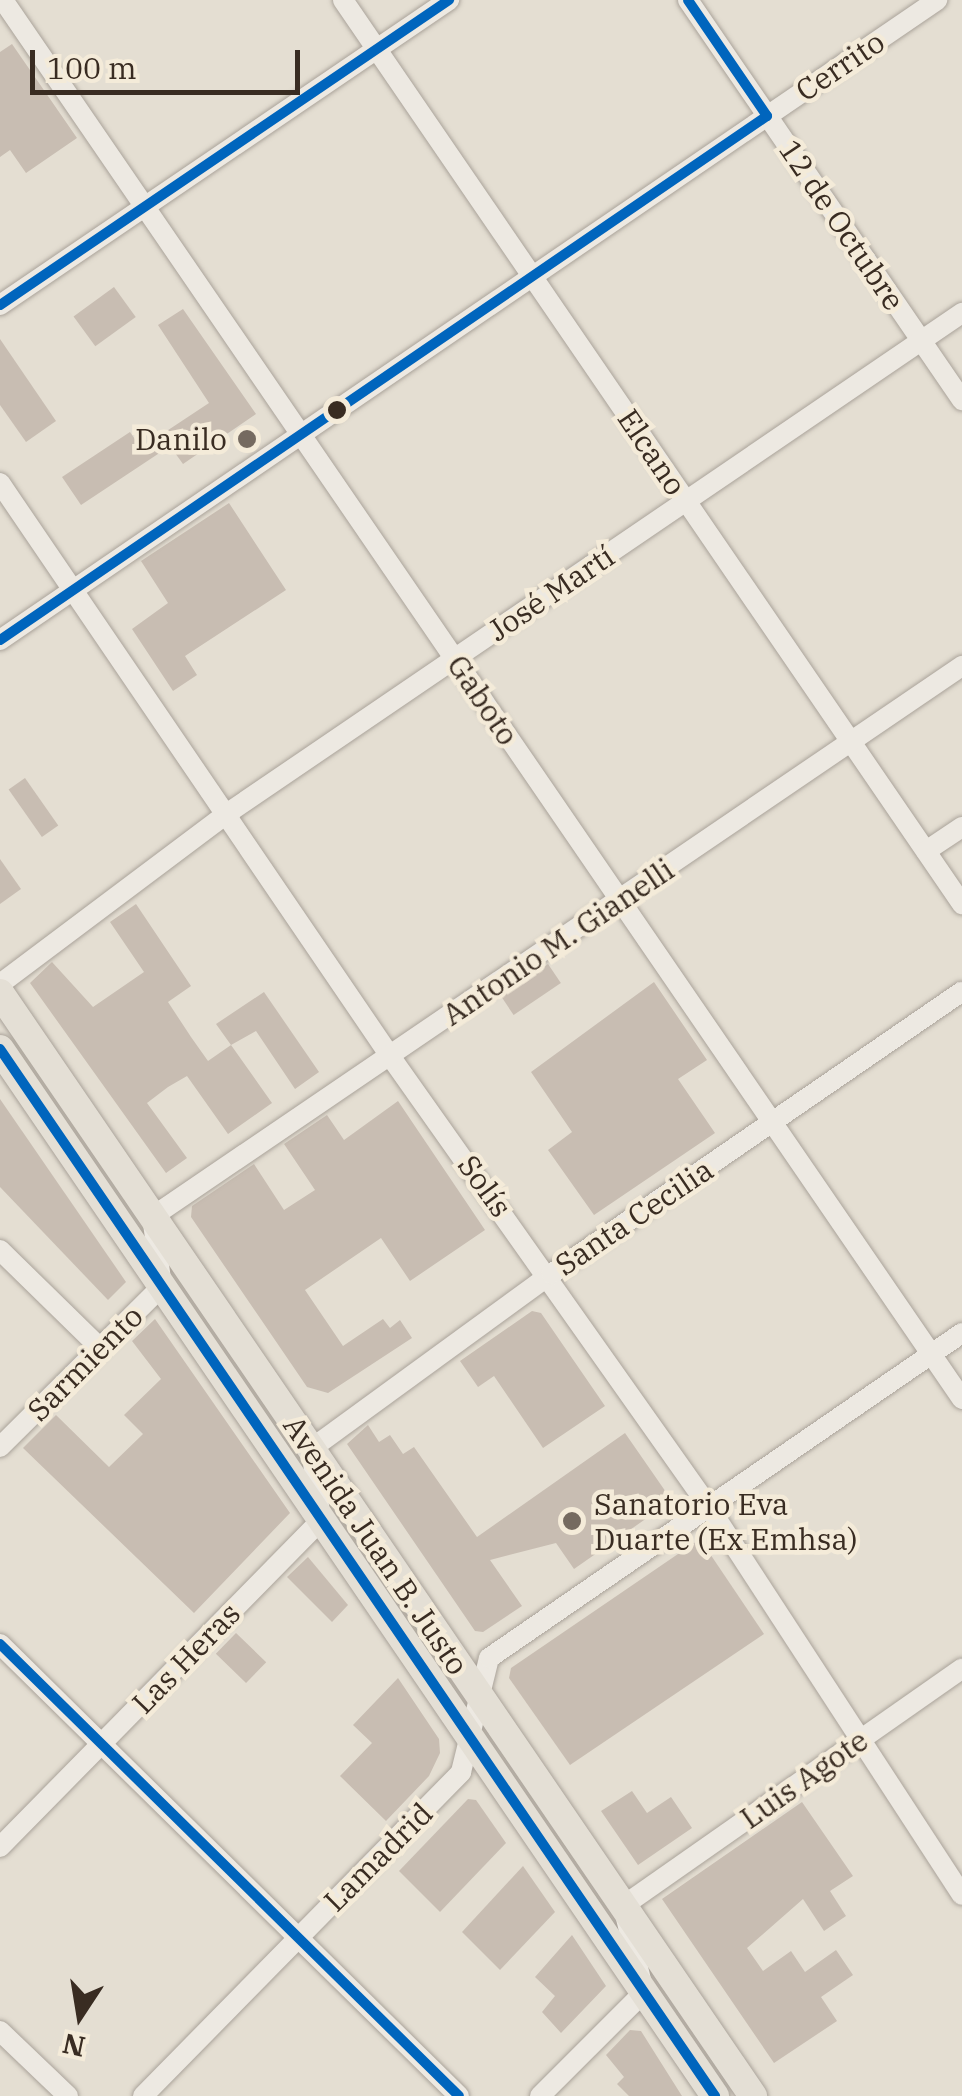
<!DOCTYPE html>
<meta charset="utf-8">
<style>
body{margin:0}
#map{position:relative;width:962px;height:2096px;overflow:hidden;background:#e4ded2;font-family:"IBM Plex Serif",serif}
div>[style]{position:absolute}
.building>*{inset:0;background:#c8bdb2;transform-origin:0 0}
.roads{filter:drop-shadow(0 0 2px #aaa39a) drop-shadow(0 0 2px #aaa39a)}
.minor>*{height:20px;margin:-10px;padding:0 10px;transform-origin:10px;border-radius:10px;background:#ede9e2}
.major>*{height:28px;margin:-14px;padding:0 14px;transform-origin:14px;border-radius:14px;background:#e4dfd5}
.bus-1>*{height:10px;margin:-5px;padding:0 5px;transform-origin:5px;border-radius:5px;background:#0065bd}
.dots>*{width:28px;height:28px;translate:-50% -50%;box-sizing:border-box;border:5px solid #f4ebd9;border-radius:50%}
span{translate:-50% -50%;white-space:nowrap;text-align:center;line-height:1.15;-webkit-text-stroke:9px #f4ebd9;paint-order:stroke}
.street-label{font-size:30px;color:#392c22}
.poi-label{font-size:30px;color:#392c22}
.right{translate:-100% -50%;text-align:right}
.left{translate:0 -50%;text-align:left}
.north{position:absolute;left:30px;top:1966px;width:100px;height:100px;-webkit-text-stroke:8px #f4ebd9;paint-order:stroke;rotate:192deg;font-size:28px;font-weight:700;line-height:40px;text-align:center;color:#392c22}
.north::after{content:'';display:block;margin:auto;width:35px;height:45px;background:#392c22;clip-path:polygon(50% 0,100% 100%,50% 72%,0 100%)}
.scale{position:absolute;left:30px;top:50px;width:270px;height:45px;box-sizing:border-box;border:5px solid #392c22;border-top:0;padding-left:12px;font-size:30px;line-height:35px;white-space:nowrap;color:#392c22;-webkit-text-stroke:8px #f4ebd9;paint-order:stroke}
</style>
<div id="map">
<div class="building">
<div style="clip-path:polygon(12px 44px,77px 138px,26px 173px,10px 150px,0 157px,0 52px)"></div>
<div style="left:114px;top:287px;width:37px;height:50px;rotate:54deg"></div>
<div style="clip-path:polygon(183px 309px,256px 414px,183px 464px,170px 446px,81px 505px,62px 477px,130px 432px,141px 448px,209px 403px,158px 325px)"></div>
<div style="clip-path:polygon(0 339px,56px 421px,26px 442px,0 405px)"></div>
<div style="clip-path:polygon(229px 503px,286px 590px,185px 656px,197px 675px,173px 691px,132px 629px,168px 603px,141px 561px)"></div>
<div style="left:25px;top:778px;width:58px;height:20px;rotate:55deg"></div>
<div style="clip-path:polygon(0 859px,21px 889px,0 904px)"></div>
<div style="clip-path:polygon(136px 904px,191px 986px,168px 1002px,191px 1037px,208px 1061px,231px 1045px,272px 1103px,228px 1134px,187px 1076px,168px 1087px,147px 1103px,187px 1158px,166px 1173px,30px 983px,52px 962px,93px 1007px,144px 972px,110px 922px)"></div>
<div style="left:548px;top:964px;width:23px;height:57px;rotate:56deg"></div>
<div style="clip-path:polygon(654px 982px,707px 1060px,678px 1079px,715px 1133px,594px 1215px,548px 1150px,572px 1132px,531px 1072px)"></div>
<div style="clip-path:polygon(264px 992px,319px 1072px,295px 1089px,256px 1031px,231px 1045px,216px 1024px)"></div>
<div style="clip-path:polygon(0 1099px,126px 1282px,108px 1300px,0 1187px)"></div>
<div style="clip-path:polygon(398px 1101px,485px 1230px,410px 1281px,381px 1238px,305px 1290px,343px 1346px,383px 1319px,390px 1328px,400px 1320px,412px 1338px,328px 1393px,307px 1387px,191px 1217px,192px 1206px,254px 1164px,284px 1210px,315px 1190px,284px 1144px,327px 1115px,344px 1140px)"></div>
<div style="clip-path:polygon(532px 1311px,541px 1313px,605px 1406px,543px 1448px,494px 1376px,478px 1387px,460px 1361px)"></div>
<div style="clip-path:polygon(155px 1319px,290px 1513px,194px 1613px,23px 1448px,56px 1415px,109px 1467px,143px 1434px,124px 1415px,161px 1379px,132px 1341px)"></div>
<div style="clip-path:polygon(368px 1425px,379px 1442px,390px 1435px,403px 1454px,414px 1447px,477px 1537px,625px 1433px,668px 1495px,667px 1504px,574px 1569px,556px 1543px,490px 1560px,522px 1606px,483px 1632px,475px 1631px,347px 1444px)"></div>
<div style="clip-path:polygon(700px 1539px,764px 1634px,570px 1765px,509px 1678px,511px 1668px)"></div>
<div style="clip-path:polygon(308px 1557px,348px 1605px,332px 1622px,287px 1577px)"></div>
<div style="left:236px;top:1633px;width:42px;height:29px;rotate:44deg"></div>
<div style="clip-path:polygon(398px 1678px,439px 1739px,440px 1753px,429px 1776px,386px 1821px,340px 1776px,372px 1743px,353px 1725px)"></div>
<div style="clip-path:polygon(632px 1791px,647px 1813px,671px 1797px,692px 1828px,638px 1865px,601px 1811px)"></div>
<div style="clip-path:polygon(468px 1799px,476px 1800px,506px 1843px,440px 1912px,399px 1871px)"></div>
<div style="clip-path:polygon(802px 1802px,853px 1876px,830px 1891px,846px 1916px,824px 1931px,803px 1899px,747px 1948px,763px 1971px,791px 1951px,805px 1972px,836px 1950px,853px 1975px,821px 1997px,837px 2021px,774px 2063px,662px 1899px)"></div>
<div style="clip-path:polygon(523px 1866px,555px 1912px,500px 1970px,462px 1932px)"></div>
<div style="clip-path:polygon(572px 1935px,606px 1986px,561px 2033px,542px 2012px,555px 1996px,535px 1977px)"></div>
<div style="clip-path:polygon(630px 2030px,641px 2031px,682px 2096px,629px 2096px,617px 2084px,624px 2077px,606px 2055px)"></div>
</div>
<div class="roads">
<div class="minor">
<div style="left:3px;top:0;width:1696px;rotate:55.57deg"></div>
<div style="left:343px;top:0;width:1096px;rotate:55.6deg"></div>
<div style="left:688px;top:0;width:485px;rotate:55.6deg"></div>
<div style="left:0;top:305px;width:543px;rotate:-34.19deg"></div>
<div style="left:0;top:483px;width:693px;rotate:55.76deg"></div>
<div style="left:390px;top:1056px;width:552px;rotate:54.73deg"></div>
<div style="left:709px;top:1507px;width:463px;rotate:56.9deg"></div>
<div style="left:0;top:640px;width:1135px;rotate:-34.33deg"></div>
<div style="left:926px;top:851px;width:43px;rotate:-33.7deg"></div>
<div style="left:0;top:984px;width:281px;rotate:-36.9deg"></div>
<div style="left:225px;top:815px;width:892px;rotate:-34.26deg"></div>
<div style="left:0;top:1250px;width:140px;rotate:44.4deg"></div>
<div style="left:0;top:1447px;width:228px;rotate:-44.8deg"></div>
<div style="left:162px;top:1286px;width:70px;rotate:-98.2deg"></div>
<div style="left:152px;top:1217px;width:980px;rotate:-34.23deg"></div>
<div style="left:0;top:1644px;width:644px;rotate:44.56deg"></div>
<div style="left:0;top:1847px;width:458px;rotate:-45.5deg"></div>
<div style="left:321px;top:1520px;width:72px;rotate:-98deg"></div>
<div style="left:311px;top:1449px;width:297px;rotate:-36.1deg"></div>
<div style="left:551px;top:1274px;width:498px;rotate:-34.5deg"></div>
<div style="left:0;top:2031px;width:94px;rotate:43.7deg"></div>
<div style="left:143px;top:2096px;width:454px;rotate:-45.5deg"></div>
<div style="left:461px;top:1772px;width:117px;rotate:-76.2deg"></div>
<div style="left:489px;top:1658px;width:574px;rotate:-34.49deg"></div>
<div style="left:540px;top:2096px;width:147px;rotate:-45deg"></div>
<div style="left:644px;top:1992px;width:89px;rotate:-103.7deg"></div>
<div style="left:623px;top:1906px;width:414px;rotate:-35deg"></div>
</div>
<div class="major">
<div style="left:0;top:993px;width:1336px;rotate:55.68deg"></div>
<div style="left:0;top:1049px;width:1268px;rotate:55.67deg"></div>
</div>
</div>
<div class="bus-1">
<div style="left:0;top:305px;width:543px;rotate:-34.19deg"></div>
<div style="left:0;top:640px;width:929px;rotate:-34.34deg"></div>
<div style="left:767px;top:116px;width:140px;rotate:-124.3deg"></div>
<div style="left:0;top:1049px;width:1268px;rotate:55.67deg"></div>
<div style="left:0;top:1644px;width:644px;rotate:44.56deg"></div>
</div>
<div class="dots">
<div style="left:337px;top:410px;background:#392c22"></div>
<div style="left:247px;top:439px;background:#756a60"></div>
<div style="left:572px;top:1521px;background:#756a60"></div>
</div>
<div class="street-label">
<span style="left:840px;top:66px;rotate:-34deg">Cerrito</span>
<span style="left:842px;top:225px;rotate:56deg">12 de Octubre</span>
<span style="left:652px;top:452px;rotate:56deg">Elcano</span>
<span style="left:551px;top:593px;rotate:-34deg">José Martí</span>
<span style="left:483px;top:700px;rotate:56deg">Gaboto</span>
<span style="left:558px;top:942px;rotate:-34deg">Antonio M. Gianelli</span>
<span style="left:485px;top:1186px;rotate:54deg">Solís</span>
<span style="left:634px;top:1217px;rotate:-34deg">Santa Cecilia</span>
<span style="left:85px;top:1363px;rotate:-45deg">Sarmiento</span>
<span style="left:376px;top:1545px;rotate:56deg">Avenida Juan B. Justo</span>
<span style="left:186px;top:1658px;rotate:-46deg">Las Heras</span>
<span style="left:804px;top:1779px;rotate:-35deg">Luis Agote</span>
<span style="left:378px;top:1857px;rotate:-45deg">Lamadrid</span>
</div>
<div class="poi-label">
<span class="right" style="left:227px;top:439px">Danilo</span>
<span class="left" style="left:594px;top:1521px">Sanatorio Eva<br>Duarte (Ex Emhsa)</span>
</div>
<div class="north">N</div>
<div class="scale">100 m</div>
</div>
